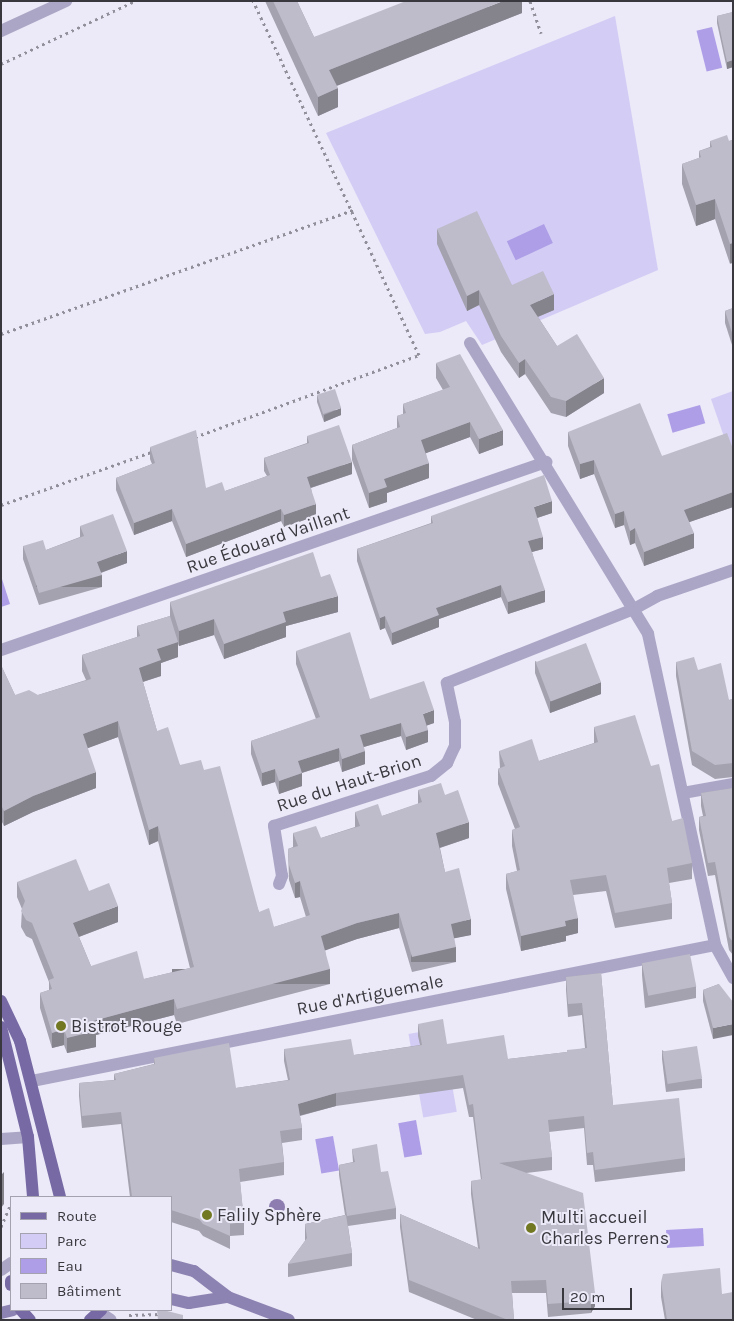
<!DOCTYPE html>
<meta charset="utf-8">
<style>
body{margin:0}
#map{position:relative;width:734px;height:1321px;overflow:hidden;background:#ece9f8;font-family:Karla,sans-serif}
div>[style]{position:absolute}
.green>*{inset:0;background:#d3ccf5;transform-origin:0 0}
.water>*{inset:0;background:#ae9ee7;transform-origin:0 0}
.path>*{height:3px;margin-top:-1.5px;transform-origin:0;background:repeating-linear-gradient(90deg,#918f99 0 2.5px,transparent 0 6.5px)}
.lane>*{height:12px;margin:-6px;padding:0 6px;transform-origin:6px;border-radius:6px;background:#aca6c6}
.street>*{height:12px;margin:-6px;padding:0 6px;transform-origin:6px;border-radius:6px;background:#aca6c6}
.secondary>*{height:12px;margin:-6px;padding:0 6px;transform-origin:6px;border-radius:6px;background:#8d83b2}
.primary>*{height:12px;margin:-6px;padding:0 6px;transform-origin:6px;border-radius:6px;background:#776aa4}
.trees>*{width:16px;height:16px;margin:-8px;border-radius:50%;background:#8c7cb0}
.wall>*{inset:0;background:#a3a2ae}
.shaded-wall>*{inset:0;background:#85848d;transform-origin:0 0}
.building>*{inset:0;background:#bebcca;transform-origin:0 0}
.dots>*{width:14px;height:14px;translate:-50% -50%;box-sizing:border-box;border:2px solid #ece9f8;border-radius:50%}
span{translate:-50% -50%;white-space:nowrap;text-align:center;line-height:1.15;-webkit-text-stroke:4px #ece9f8;paint-order:stroke}
.street-label{font-size:18px;color:#39383e}
.poi-label{font-size:18px;color:#39383e}
.left{translate:0 -50%;text-align:left}
.frame{position:absolute;inset:0;border:2px solid #39383e;pointer-events:none}
.legend{position:absolute;left:10px;top:1196px;width:162px;height:115px;box-sizing:border-box;background:#ece9f8;border:1px solid #a4a2ae;margin:0;padding:6px 9px;list-style:none;font-size:15px;color:#39383e}
.legend li{display:flex;align-items:center;gap:10px;height:25px}
.legend b{width:25px;border:1px solid #a4a2ae}
.scale{position:absolute;left:562px;top:1288px;width:70px;height:22px;box-sizing:border-box;border:2px solid #39383e;border-top:0;padding-left:6px;font-size:15px;line-height:18px;white-space:nowrap;color:#39383e;-webkit-text-stroke:4px #ece9f8;paint-order:stroke}
</style>
<div id="map">
<div class="green">
<div style="clip-path:polygon(615px 16px,658px 270px,482px 345px,466px 321px,440px 332px,425px 334px,326px 133px)"></div>
<div style="clip-path:polygon(733px 391px,733px 463px,711px 399px)"></div>
<div style="left:442px;top:1028px;width:85px;height:34px;rotate:80deg"></div>
</div>
<div class="water">
<div style="left:712px;top:27px;width:42px;height:16px;rotate:76deg"></div>
<div style="left:544px;top:224px;width:21px;height:41px;rotate:65deg"></div>
<div style="left:700px;top:405px;width:19px;height:34px;rotate:74deg"></div>
<div style="clip-path:polygon(1px 576px,10px 604px,1px 607px)"></div>
<div style="left:416px;top:1120px;width:35px;height:18px;rotate:80deg"></div>
<div style="left:333px;top:1136px;width:35px;height:18px;rotate:80deg"></div>
<div style="left:703px;top:1228px;width:18px;height:37px;rotate:87deg"></div>
</div>
<div class="path">
<div style="left:530px;top:1px;width:34px;rotate:71deg"></div>
<div style="left:1px;top:64px;width:148px;rotate:-25.2deg"></div>
<div style="left:1px;top:334px;width:374px;rotate:-19.4deg"></div>
<div style="left:195px;top:437px;width:239px;rotate:-20.1deg"></div>
<div style="left:419px;top:355px;width:391px;rotate:-115.1deg"></div>
<div style="left:1px;top:505px;width:162px;rotate:-19.4deg"></div>
<div style="left:1px;top:1227px;width:25px;rotate:-67deg"></div>
<div style="left:129px;top:1315px;width:31px;rotate:-2deg"></div>
</div>
<div class="lane">
<div style="left:279px;top:884px;width:9px;rotate:-69deg"></div>
<div style="left:282px;top:876px;width:51px;rotate:-99.1deg"></div>
<div style="left:274px;top:826px;width:165px;rotate:-17.7deg"></div>
<div style="left:431px;top:776px;width:21px;rotate:-39deg"></div>
<div style="left:447px;top:763px;width:19px;rotate:-65deg"></div>
<div style="left:455px;top:746px;width:24px;rotate:-90deg"></div>
<div style="left:455px;top:722px;width:40px;rotate:-102deg"></div>
<div style="left:447px;top:683px;width:201px;rotate:-21.6deg"></div>
<div style="left:1px;top:1139px;width:27px;rotate:-4deg"></div>
<div style="left:1px;top:1270px;width:12px;rotate:-35deg"></div>
<div style="left:99px;top:1312px;width:14px;rotate:34deg"></div>
</div>
<div class="street">
<div style="left:1px;top:31px;width:72px;rotate:-24.8deg"></div>
<div style="left:470px;top:343px;width:341px;rotate:58.5deg"></div>
<div style="left:648px;top:634px;width:318px;rotate:77.8deg"></div>
<div style="left:715px;top:945px;width:38px;rotate:61deg"></div>
<div style="left:634px;top:609px;width:26px;rotate:-29deg"></div>
<div style="left:657px;top:596px;width:80px;rotate:-18.9deg"></div>
<div style="left:1px;top:650px;width:577px;rotate:-19.03deg"></div>
<div style="left:683px;top:793px;width:51px;rotate:-10.2deg"></div>
<div style="left:32px;top:1081px;width:696px;rotate:-11.26deg"></div>
</div>
<div class="secondary">
<div style="left:171px;top:1265px;width:24px;rotate:15deg"></div>
<div style="left:194px;top:1271px;width:43px;rotate:37.4deg"></div>
<div style="left:228px;top:1297px;width:65px;rotate:20.7deg"></div>
<div style="left:171px;top:1299px;width:18px;rotate:13deg"></div>
<div style="left:189px;top:1303px;width:39px;rotate:-9deg"></div>
<div style="left:1px;top:1313px;width:12px;rotate:-14deg"></div>
</div>
<div class="primary">
<div style="left:1px;top:1001px;width:44px;rotate:64.6deg"></div>
<div style="left:20px;top:1041px;width:161px;rotate:75.6deg"></div>
<div style="left:1px;top:1027px;width:113px;rotate:76.2deg"></div>
<div style="left:28px;top:1137px;width:60px;rotate:85.2deg"></div>
<div style="left:11px;top:1281px;width:4px;rotate:90deg"></div>
<div style="left:21px;top:1310px;width:13px;rotate:48deg"></div>
<div style="left:90px;top:1320px;width:15px;rotate:-42deg"></div>
</div>
<div class="trees">
<div style="left:277px;top:1207px"></div>
</div>
<div class="wall">
<div style="clip-path:polygon(265px 1px,297px 1px,314px 37px,522px 1px,522px 13px,337px 85px,338px 107px,318px 116px)"></div>
<div style="clip-path:polygon(733px 12px,733px 67px,727px 69px,717px 23px,717px 16px)"></div>
<div style="clip-path:polygon(733px 140px,733px 263px,730px 264px,715px 219px,696px 226px,682px 184px,682px 164px,699px 158px,699px 151px,710px 147px,710px 141px,729px 141px)"></div>
<div style="clip-path:polygon(437px 229px,512px 285px,554px 310px,538px 317px,557px 346px,604px 393px,566px 417px,551px 413px,525px 374px,519px 378px,501px 352px,479px 305px,467px 311px,437px 244px)"></div>
<div style="clip-path:polygon(733px 308px,733px 348px,725px 323px,725px 311px)"></div>
<div style="clip-path:polygon(436px 363px,503px 445px,479px 454px,470px 437px,426px 453px,429px 478px,387px 493px,387px 502px,369px 508px,352px 460px,352px 445px,397px 428px,397px 416px,403px 414px,403px 404px,443px 390px,436px 378px)"></div>
<div style="clip-path:polygon(317px 395px,341px 415px,324px 422px,317px 402px)"></div>
<div style="clip-path:polygon(568px 432px,662px 456px,733px 449px,733px 507px,689px 522px,694px 548px,644px 566px,635px 543px,630px 545px,624px 525px,615px 528px,594px 474px,580px 479px,568px 446px)"></div>
<div style="clip-path:polygon(307px 436px,352px 474px,311px 488px,316px 516px,284px 527px,281px 521px,186px 557px,172px 521px,134px 535px,116px 490px,116px 478px,152px 464px,150px 459px,150px 447px,206px 488px,225px 491px,267px 476px,264px 471px,264px 458px,307px 443px)"></div>
<div style="clip-path:polygon(552px 513px,537px 518px,543px 549px,532px 552px,545px 602px,508px 614px,501px 597px,439px 619px,439px 627px,392px 645px,385px 628px,380px 630px,357px 561px,357px 549px,431px 523px,431px 516px)"></div>
<div style="clip-path:polygon(80px 526px,127px 563px,101px 573px,102px 587px,39px 605px,23px 559px,23px 546px,46px 550px,80px 537px)"></div>
<div style="clip-path:polygon(321px 577px,338px 612px,286px 626px,286px 637px,224px 659px,214px 635px,179px 646px,178px 644px,178px 657px,161px 663px,161px 676px,143px 682px,157px 731px,180px 765px,204px 770px,259px 912px,274px 927px,306px 917px,300px 897px,295px 898px,289px 880px,288px 849px,293px 847px,293px 833px,321px 838px,355px 827px,355px 812px,382px 816px,418px 804px,418px 790px,445px 795px,469px 838px,440px 848px,445px 872px,471px 935px,454px 938px,456px 962px,412px 972px,399px 928px,357px 939px,325px 950px,330px 984px,177px 1024px,174px 1015px,96px 1035px,96px 1047px,67px 1053px,64px 1045px,52px 1048px,40px 1008px,40px 993px,49px 990px,49px 982px,32px 939px,26px 936px,21px 927px,22px 909px,17px 897px,17px 882px,89px 891px,118px 922px,79px 937px,91px 966px,144px 979px,190px 968px,158px 841px,149px 845px,118px 737px,87px 748px,96px 788px,33px 812px,4px 826px,1px 820px,1px 665px,15px 695px,38px 695px,86px 680px,82px 671px,82px 655px,137px 637px,137px 626px,170px 616px,170px 602px)"></div>
<div style="clip-path:polygon(296px 651px,370px 699px,434px 723px,427px 725px,428px 742px,406px 750px,401px 736px,364px 747px,365px 764px,342px 772px,339px 761px,302px 773px,302px 786px,279px 794px,275px 782px,262px 786px,251px 754px,251px 741px,316px 719px,296px 664px)"></div>
<div style="clip-path:polygon(535px 661px,601px 694px,550px 713px,535px 673px)"></div>
<div style="clip-path:polygon(676px 662px,698px 670px,729px 700px,733px 699px,733px 777px,715px 779px,692px 765px,676px 676px)"></div>
<div style="clip-path:polygon(594px 727px,651px 766px,672px 821px,692px 863px,692px 879px,669px 883px,672px 903px,672px 919px,615px 928px,606px 891px,573px 895px,578px 933px,566px 936px,566px 941px,521px 951px,506px 889px,506px 874px,517px 871px,512px 846px,512px 830px,515px 829px,498px 784px,498px 769px,500px 768px,499px 751px,539px 761px,594px 743px)"></div>
<div style="clip-path:polygon(733px 788px,733px 955px,729px 950px,715px 875px,708px 876px,699px 830px,699px 817px,703px 816px,701px 806px,701px 793px)"></div>
<div style="clip-path:polygon(642px 963px,696px 986px,696px 998px,645px 1008px,642px 975px)"></div>
<div style="clip-path:polygon(601px 973px,613px 1105px,685px 1158px,685px 1171px,595px 1182px,593px 1165px,587px 1165px,584px 1128px,549px 1132px,552px 1157px,552px 1170px,526px 1173px,595px 1306px,591px 1313px,548px 1317px,546px 1293px,512px 1293px,514px 1320px,477px 1320px,409px 1292px,400px 1227px,400px 1214px,478px 1248px,471px 1194px,471px 1181px,481px 1180px,473px 1117px,469px 1117px,463px 1088px,336px 1106px,300px 1116px,302px 1128px,302px 1140px,282px 1143px,284px 1162px,284px 1175px,240px 1182px,244px 1222px,244px 1235px,230px 1236px,230px 1249px,203px 1236px,199px 1231px,171px 1222px,171px 1197px,130px 1197px,121px 1124px,82px 1128px,79px 1096px,79px 1083px,114px 1080px,114px 1074px,154px 1064px,154px 1058px,236px 1088px,288px 1080px,284px 1061px,284px 1049px,354px 1055px,420px 1045px,418px 1036px,418px 1024px,447px 1044px,508px 1059px,567px 1052px,585px 1048px,582px 1015px,568px 1017px,566px 990px,566px 977px)"></div>
<div style="clip-path:polygon(719px 984px,713px 1039px,703px 1001px,703px 990px)"></div>
<div style="clip-path:polygon(662px 1050px,702px 1079px,702px 1088px,666px 1092px,662px 1059px)"></div>
<div style="clip-path:polygon(352px 1149px,381px 1172px,396px 1208px,396px 1219px,348px 1226px,352px 1253px,352px 1266px,288px 1277px,288px 1264px,305px 1241px,305px 1224px,345px 1215px,339px 1175px,339px 1165px,353px 1162px)"></div>
<div style="clip-path:polygon(661px 1282px,722px 1294px,733px 1320px,665px 1320px,661px 1297px)"></div>
</div>
<div class="shaded-wall">
<div style="clip-path:polygon(503px 1px,522px 1px,522px 13px,329px 89px,329px 70px)"></div>
<div style="clip-path:polygon(733px 60px,733px 67px,727px 69px,727px 62px)"></div>
<div style="clip-path:polygon(338px 88px,338px 107px,318px 116px,318px 97px)"></div>
<div style="clip-path:polygon(715px 199px,715px 219px,696px 226px,696px 205px)"></div>
<div style="left:733px;top:243px;width:20px;height:3px;rotate:90deg"></div>
<div style="clip-path:polygon(479px 290px,479px 305px,467px 311px,467px 296px)"></div>
<div style="clip-path:polygon(554px 294px,554px 310px,530px 320px,530px 305px)"></div>
<div style="clip-path:polygon(525px 359px,525px 374px,519px 378px,519px 363px)"></div>
<div style="clip-path:polygon(604px 378px,604px 393px,566px 417px,566px 401px)"></div>
<div style="clip-path:polygon(341px 408px,341px 415px,324px 422px,324px 415px)"></div>
<div style="clip-path:polygon(470px 422px,470px 437px,421px 455px,421px 440px)"></div>
<div style="clip-path:polygon(503px 430px,503px 445px,479px 454px,479px 439px)"></div>
<div style="clip-path:polygon(594px 460px,594px 474px,580px 479px,580px 464px)"></div>
<div style="clip-path:polygon(352px 462px,352px 474px,307px 489px,307px 477px)"></div>
<div style="clip-path:polygon(429px 463px,429px 478px,387px 493px,387px 502px,369px 508px,369px 493px,384px 479px)"></div>
<div style="clip-path:polygon(733px 492px,733px 507px,684px 524px,684px 510px)"></div>
<div style="clip-path:polygon(552px 501px,552px 513px,534px 519px,534px 507px)"></div>
<div style="clip-path:polygon(316px 504px,316px 516px,284px 527px,284px 515px)"></div>
<div style="clip-path:polygon(172px 509px,172px 521px,134px 535px,134px 523px)"></div>
<div style="clip-path:polygon(281px 509px,281px 521px,186px 557px,186px 544px)"></div>
<div style="clip-path:polygon(624px 511px,624px 525px,615px 528px,615px 514px)"></div>
<div style="clip-path:polygon(635px 528px,635px 543px,630px 545px,630px 531px)"></div>
<div style="clip-path:polygon(694px 533px,694px 548px,644px 566px,644px 552px)"></div>
<div style="clip-path:polygon(543px 537px,543px 549px,528px 553px,528px 541px)"></div>
<div style="clip-path:polygon(127px 551px,127px 563px,97px 574px,97px 562px)"></div>
<div style="left:102px;top:575px;width:12px;height:66px;rotate:90deg"></div>
<div style="clip-path:polygon(501px 585px,501px 597px,439px 619px,439px 627px,392px 645px,392px 633px,436px 608px)"></div>
<div style="clip-path:polygon(545px 590px,545px 602px,508px 614px,508px 602px)"></div>
<div style="clip-path:polygon(338px 596px,338px 612px,286px 626px,286px 637px,224px 659px,224px 644px,283px 612px)"></div>
<div style="clip-path:polygon(385px 616px,385px 628px,380px 630px,380px 618px)"></div>
<div style="clip-path:polygon(214px 619px,214px 635px,179px 646px,179px 631px)"></div>
<div style="clip-path:polygon(178px 642px,178px 657px,161px 663px,161px 676px,139px 683px,139px 668px,157px 649px)"></div>
<div style="clip-path:polygon(601px 682px,601px 694px,550px 713px,550px 701px)"></div>
<div style="clip-path:polygon(434px 710px,434px 723px,423px 727px,423px 714px)"></div>
<div style="clip-path:polygon(118px 721px,118px 737px,83px 750px,83px 734px)"></div>
<div style="clip-path:polygon(401px 723px,401px 736px,360px 748px,360px 735px)"></div>
<div style="clip-path:polygon(428px 730px,428px 742px,406px 750px,406px 737px)"></div>
<div style="clip-path:polygon(339px 748px,339px 761px,298px 774px,298px 761px)"></div>
<div style="clip-path:polygon(365px 751px,365px 764px,342px 772px,342px 759px)"></div>
<div style="clip-path:polygon(275px 769px,275px 782px,262px 786px,262px 773px)"></div>
<div style="clip-path:polygon(96px 772px,96px 788px,33px 812px,4px 826px,4px 811px,33px 796px)"></div>
<div style="clip-path:polygon(302px 773px,302px 786px,279px 794px,279px 781px)"></div>
<div style="clip-path:polygon(469px 822px,469px 838px,436px 849px,436px 833px)"></div>
<div style="clip-path:polygon(158px 826px,158px 841px,149px 845px,149px 830px)"></div>
<div style="clip-path:polygon(300px 881px,300px 897px,295px 898px,295px 883px)"></div>
<div style="clip-path:polygon(118px 906px,118px 922px,73px 939px,73px 923px)"></div>
<div style="clip-path:polygon(399px 913px,399px 928px,357px 939px,321px 952px,321px 936px,357px 923px)"></div>
<div style="clip-path:polygon(578px 918px,578px 933px,566px 936px,566px 941px,521px 951px,521px 936px,565px 921px)"></div>
<div style="clip-path:polygon(471px 919px,471px 935px,451px 939px,451px 924px)"></div>
<div style="left:456px;top:947px;width:15px;height:45px;rotate:90deg"></div>
<div style="left:330px;top:969px;width:15px;height:158px;rotate:90deg"></div>
<div style="clip-path:polygon(174px 999px,174px 1015px,96px 1035px,96px 1047px,67px 1053px,67px 1038px,93px 1021px)"></div>
<div style="clip-path:polygon(733px 1024px,733px 1035px,713px 1039px,713px 1028px)"></div>
<div style="clip-path:polygon(64px 1029px,64px 1045px,52px 1048px,52px 1033px)"></div>
<div style="clip-path:polygon(336px 1093px,336px 1106px,298px 1116px,298px 1104px)"></div>
<div style="clip-path:polygon(4px 1172px,4px 1204px,1px 1208px,1px 1175px)"></div>
<div style="clip-path:polygon(595px 1293px,595px 1306px,591px 1313px,591px 1301px)"></div>
</div>
<div class="building">
<div style="clip-path:polygon(273px 1px,297px 1px,314px 37px,406px 1px,503px 1px,329px 70px,338px 88px,318px 97px)"></div>
<div style="clip-path:polygon(733px 12px,733px 60px,727px 62px,717px 16px)"></div>
<div style="clip-path:polygon(727px 135px,729px 141px,733px 140px,733px 243px,730px 244px,715px 199px,696px 205px,682px 164px,701px 157px,699px 151px,712px 147px,710px 141px)"></div>
<div style="clip-path:polygon(477px 211px,512px 285px,543px 271px,554px 294px,530px 305px,557px 346px,577px 334px,604px 378px,566px 401px,551px 397px,525px 359px,519px 363px,501px 336px,479px 290px,467px 296px,437px 229px)"></div>
<div style="clip-path:polygon(733px 308px,733px 336px,725px 311px)"></div>
<div style="clip-path:polygon(460px 354px,503px 430px,479px 439px,470px 422px,421px 440px,429px 463px,384px 479px,387px 487px,369px 493px,352px 445px,400px 427px,397px 416px,406px 413px,403px 404px,450px 387px,436px 363px)"></div>
<div style="left:335px;top:389px;width:20px;height:19px;rotate:72deg"></div>
<div style="clip-path:polygon(640px 403px,662px 456px,727px 433px,733px 449px,733px 492px,684px 510px,694px 533px,644px 552px,635px 528px,630px 531px,624px 511px,615px 514px,594px 460px,580px 464px,568px 432px)"></div>
<div style="clip-path:polygon(339px 425px,352px 462px,307px 477px,316px 504px,284px 515px,281px 509px,186px 544px,172px 509px,134px 523px,116px 478px,155px 463px,150px 447px,196px 430px,206px 488px,222px 482px,225px 491px,270px 475px,264px 458px,309px 443px,307px 436px)"></div>
<div style="clip-path:polygon(544px 475px,552px 501px,534px 507px,543px 537px,528px 541px,545px 590px,508px 602px,501px 585px,436px 608px,439px 615px,392px 633px,385px 616px,380px 618px,357px 549px,433px 523px,431px 516px)"></div>
<div style="clip-path:polygon(113px 514px,127px 551px,97px 562px,102px 575px,39px 593px,23px 546px,43px 540px,46px 550px,84px 536px,80px 526px)"></div>
<div style="clip-path:polygon(313px 552px,321px 577px,330px 574px,338px 596px,283px 612px,286px 622px,224px 644px,214px 619px,179px 631px,170px 602px)"></div>
<div style="clip-path:polygon(170px 616px,178px 642px,157px 649px,161px 660px,139px 668px,157px 731px,168px 727px,180px 765px,201px 760px,204px 770px,220px 766px,259px 912px,269px 908px,274px 927px,310px 915px,300px 881px,295px 883px,289px 865px,288px 849px,298px 846px,293px 833px,316px 826px,321px 838px,360px 826px,355px 812px,378px 804px,382px 816px,422px 802px,418px 790px,441px 783px,445px 795px,458px 790px,469px 822px,436px 833px,445px 872px,459px 868px,471px 919px,451px 924px,456px 947px,412px 957px,399px 913px,357px 923px,321px 936px,330px 969px,177px 1009px,174px 999px,93px 1021px,96px 1031px,67px 1038px,64px 1029px,52px 1033px,40px 993px,52px 989px,49px 980px,54px 978px,32px 923px,26px 920px,21px 911px,25px 901px,17px 882px,76px 859px,89px 891px,109px 883px,118px 906px,73px 923px,91px 966px,137px 951px,144px 979px,194px 967px,158px 826px,149px 830px,118px 721px,83px 734px,96px 772px,33px 796px,4px 811px,1px 805px,1px 665px,15px 695px,29px 690px,38px 695px,91px 679px,82px 655px,140px 636px,137px 626px)"></div>
<div style="clip-path:polygon(350px 632px,370px 699px,424px 681px,434px 710px,423px 714px,428px 730px,406px 737px,401px 723px,360px 735px,365px 751px,342px 759px,339px 748px,298px 761px,302px 773px,279px 781px,275px 769px,262px 773px,251px 741px,320px 717px,296px 651px)"></div>
<div style="left:586px;top:643px;width:42px;height:54px;rotate:69deg"></div>
<div style="clip-path:polygon(694px 657px,698px 670px,721px 663px,729px 700px,733px 699px,733px 763px,715px 765px,692px 751px,676px 662px)"></div>
<div style="clip-path:polygon(635px 715px,651px 766px,659px 764px,672px 821px,683px 818px,692px 863px,667px 868px,672px 903px,615px 913px,606px 875px,570px 880px,578px 918px,565px 921px,566px 926px,521px 936px,506px 874px,520px 870px,512px 830px,520px 827px,498px 769px,505px 766px,499px 751px,532px 739px,539px 761px,598px 742px,594px 727px)"></div>
<div style="clip-path:polygon(733px 788px,733px 942px,729px 937px,715px 862px,708px 863px,699px 817px,706px 816px,701px 793px)"></div>
<div style="left:690px;top:954px;width:33px;height:49px;rotate:79deg"></div>
<div style="clip-path:polygon(601px 973px,613px 1105px,679px 1098px,685px 1158px,595px 1170px,593px 1152px,587px 1153px,584px 1116px,548px 1120px,552px 1157px,499px 1163px,583px 1193px,595px 1293px,591px 1301px,548px 1304px,546px 1280px,511px 1281px,514px 1320px,508px 1320px,409px 1280px,400px 1214px,480px 1249px,471px 1181px,482px 1179px,473px 1104px,469px 1105px,463px 1075px,336px 1093px,298px 1104px,302px 1128px,280px 1131px,284px 1162px,239px 1169px,244px 1222px,230px 1224px,230px 1236px,203px 1224px,199px 1219px,171px 1210px,171px 1197px,132px 1197px,121px 1112px,82px 1116px,79px 1083px,116px 1080px,114px 1074px,155px 1064px,154px 1058px,229px 1043px,236px 1088px,290px 1080px,284px 1049px,351px 1039px,354px 1055px,422px 1045px,418px 1024px,443px 1019px,447px 1044px,504px 1035px,508px 1059px,567px 1052px,567px 1050px,587px 1048px,582px 1003px,568px 1004px,566px 977px)"></div>
<div style="clip-path:polygon(719px 984px,733px 1002px,733px 1024px,713px 1028px,703px 990px)"></div>
<div style="left:697px;top:1046px;width:33px;height:35px;rotate:81deg"></div>
<div style="clip-path:polygon(377px 1144px,381px 1172px,388px 1171px,396px 1208px,347px 1216px,339px 1165px,355px 1162px,352px 1149px)"></div>
<div style="clip-path:polygon(346px 1215px,352px 1253px,288px 1264px,307px 1238px,305px 1224px)"></div>
<div style="clip-path:polygon(720px 1268px,722px 1294px,733px 1292px,733px 1320px,667px 1320px,661px 1282px,663px 1274px)"></div>
<div style="clip-path:polygon(157px 1310px,163px 1310px,183px 1315px,183px 1320px,158px 1320px)"></div>
</div>
<div class="dots">
<div style="left:61px;top:1026px;background:#727821"></div>
<div style="left:207px;top:1215px;background:#727821"></div>
<div style="left:531px;top:1228px;background:#727821"></div>
</div>
<div class="street-label">
<span style="left:268px;top:540px;rotate:-19deg">Rue Édouard Vaillant</span>
<span style="left:349px;top:783px;rotate:-18deg">Rue du Haut-Brion</span>
<span style="left:370px;top:995px;rotate:-11deg">Rue d'Artiguemale</span>
</div>
<div class="poi-label">
<span class="left" style="left:71px;top:1026px">Bistrot Rouge</span>
<span class="left" style="left:217px;top:1215px">Falily Sphère</span>
<span class="left" style="left:541px;top:1228px">Multi accueil<br>Charles Perrens</span>
</div>
<div class="frame"></div>
<ul class="legend">
<li><b style="height:6px;background:#776aa4"></b>Route</li>
<li><b style="height:14px;background:#d3ccf5"></b>Parc</li>
<li><b style="height:14px;background:#ae9ee7"></b>Eau</li>
<li><b style="height:14px;background:#bebcca"></b>Bâtiment</li>
</ul>
<div class="scale">20 m</div>
</div>
